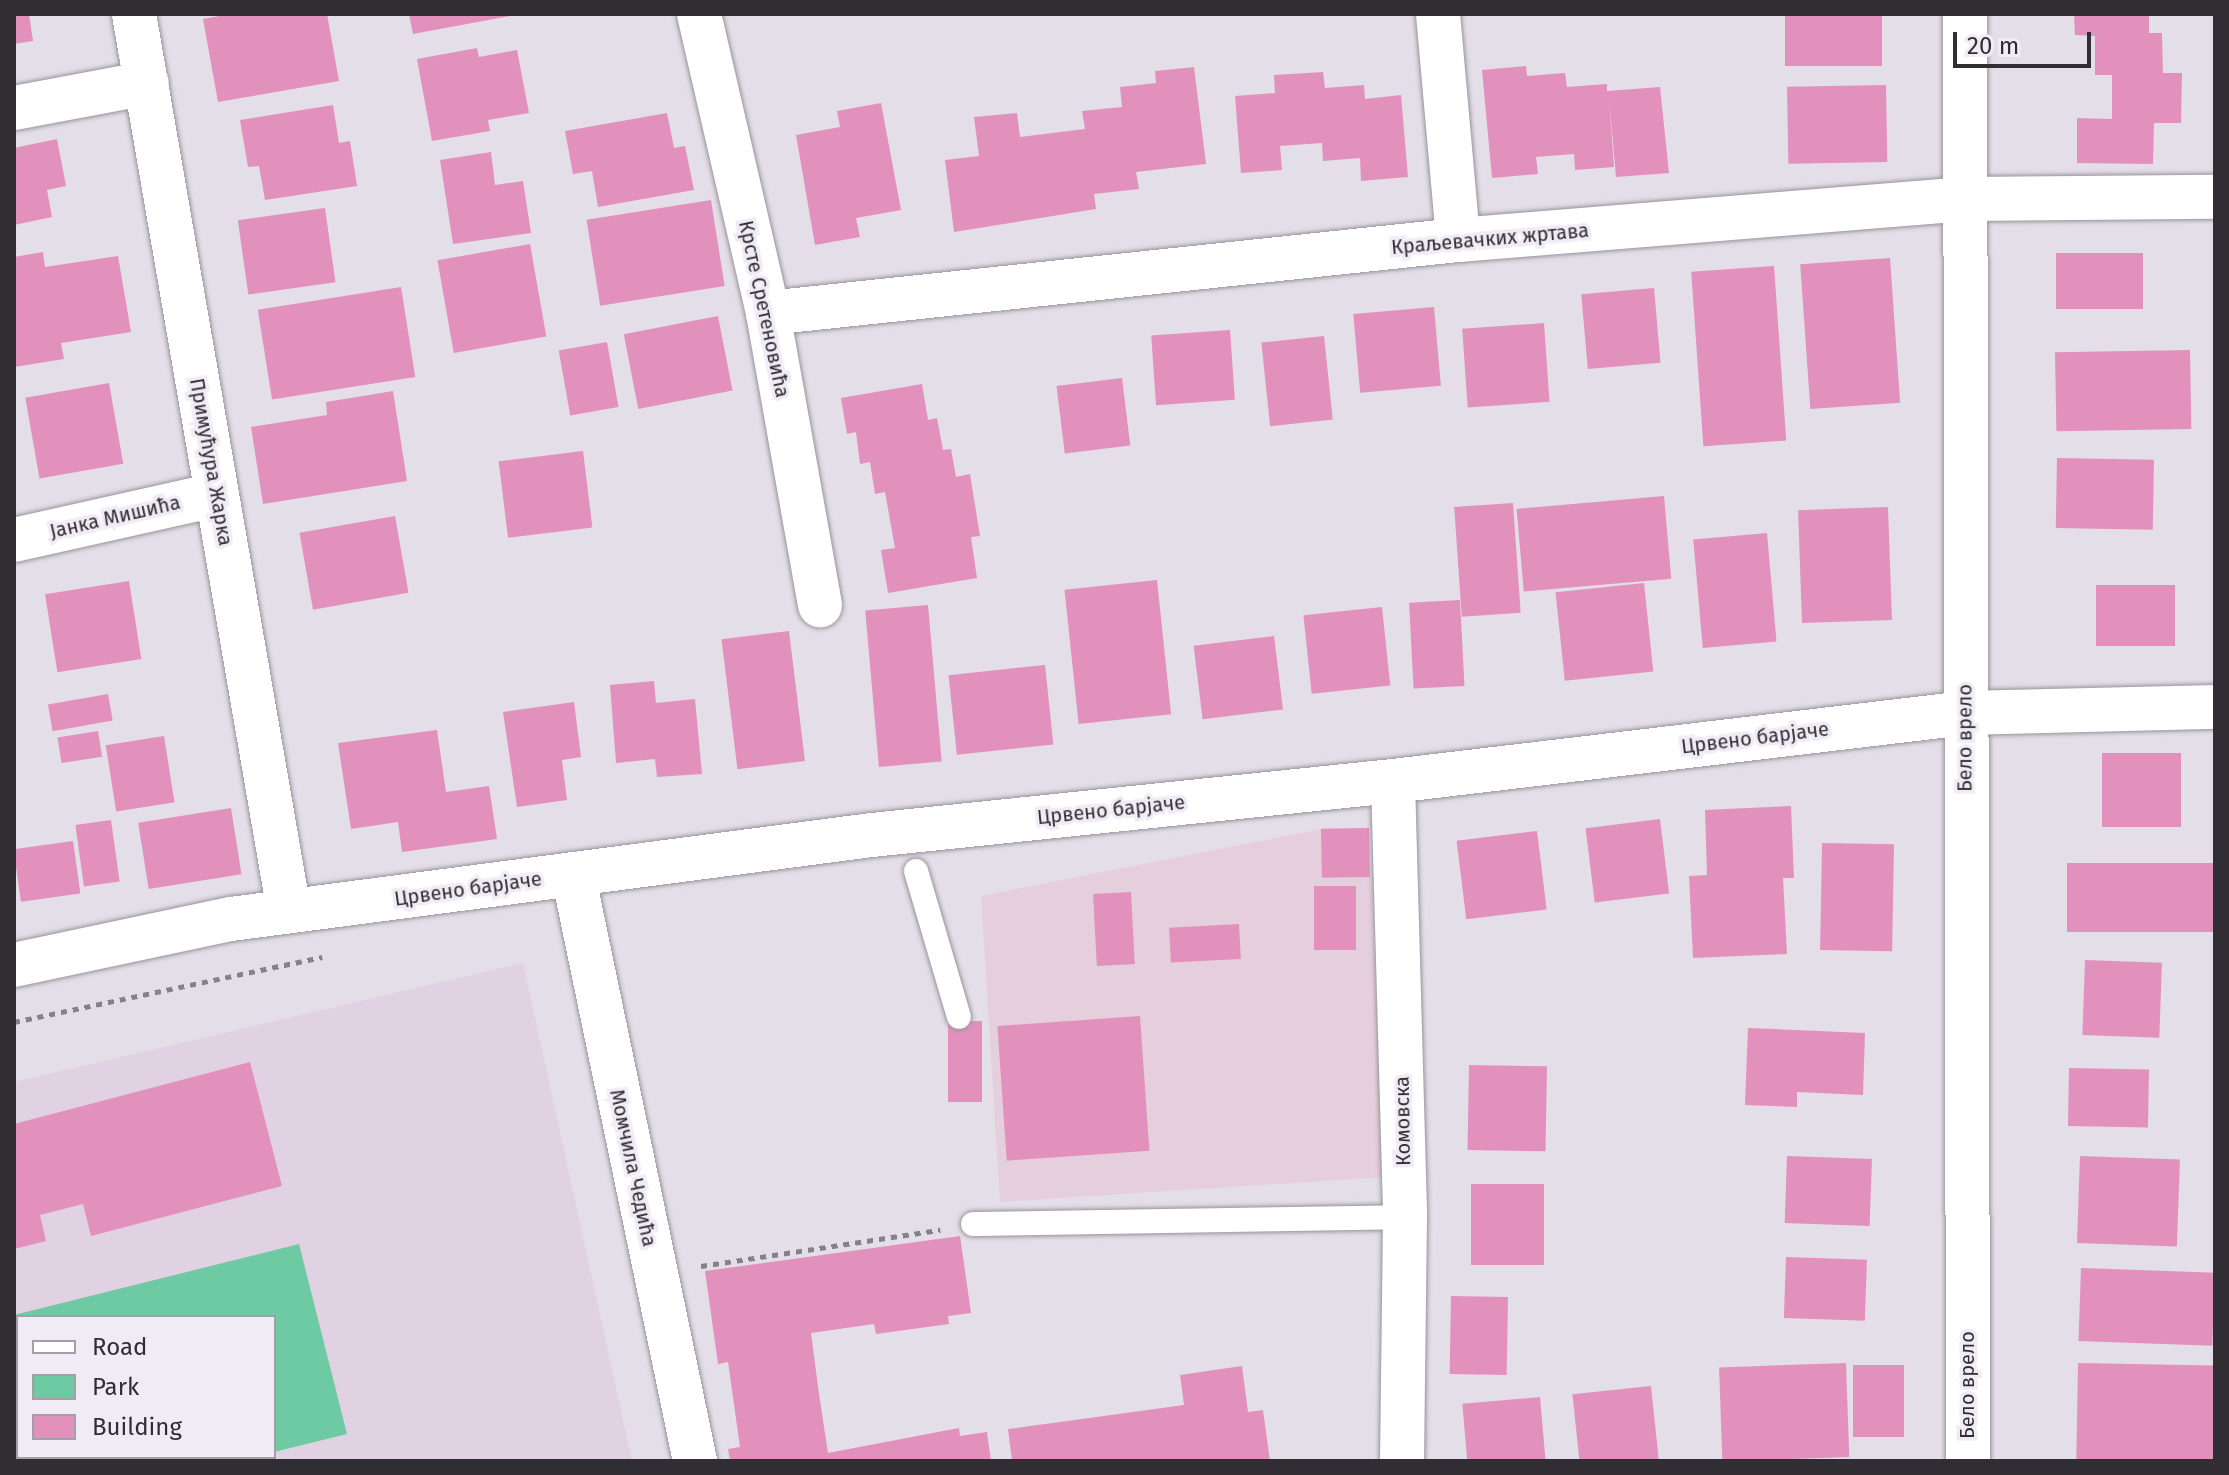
<!DOCTYPE html>
<meta charset="utf-8">
<style>
body{margin:0}
#map{position:relative;width:2229px;height:1475px;overflow:hidden;background:#e4dee8;font-family:"Fira Sans",sans-serif}
div>[style]{position:absolute}
.commercial>*{inset:0;background:#e6cfdc}
.education>*{inset:0;background:#e0d1e3}
.green>*{inset:0;background:#6ecaa3}
.building>*{inset:0;background:#e291bd;transform-origin:0 0}
.path>*{height:5px;margin-top:-2.5px;transform-origin:0;background:repeating-linear-gradient(90deg,#858188 0 6px,transparent 0 12px)}
.roads{filter:drop-shadow(0 0 2px #98939c) drop-shadow(0 0 2px #98939c)}
.service>*{height:24px;margin:-12px;padding:0 12px;transform-origin:12px;border-radius:12px;background:#fff}
.minor>*{height:44px;margin:-22px;padding:0 22px;transform-origin:22px;border-radius:22px;background:#fff}
.tertiary>*{height:44px;margin:-22px;padding:0 22px;transform-origin:22px;border-radius:22px;background:#fff}
span{translate:-50% -50%;white-space:nowrap;text-align:center;line-height:1.15;-webkit-text-stroke:7px #f1ebf5;paint-order:stroke}
.street-label{font-size:20px;color:#302e32}
.frame{position:absolute;inset:0;border:16px solid #302e32;pointer-events:none}
.legend{position:absolute;left:16px;top:1315px;width:260px;height:144px;box-sizing:border-box;background:#f1ebf5;border:2px solid #a49fa7;margin:0;padding:10px 14px;list-style:none;font-size:24px;color:#302e32}
.legend li{display:flex;align-items:center;gap:16px;height:40px}
.legend b{width:40px;border:2px solid #a49fa7}
.scale{position:absolute;left:1953px;top:32px;width:138px;height:36px;box-sizing:border-box;border:4px solid #302e32;border-top:0;padding-left:10px;font-size:24px;line-height:28px;white-space:nowrap;color:#302e32;-webkit-text-stroke:6px #f1ebf5;paint-order:stroke}
</style>
<div id="map">
<div class="commercial">
<div style="clip-path:polygon(1369px 828px,1384px 1177px,1000px 1202px,981px 896px,1321px 829px)"></div>
</div>
<div class="education">
<div style="clip-path:polygon(evenodd,523px 963px,632px 1461px,14px 1461px,14px 1082px,523px 963px,18px 1317px,274px 1317px,274px 1457px,18px 1457px,18px 1317px)"></div>
</div>
<div class="green">
<div style="clip-path:polygon(299px 1244px,347px 1434px,274px 1452px,274px 1317px,18px 1317px,18px 1457px,255px 1457px,14px 1461px,14px 1315px)"></div>
</div>
<div class="building">
<div style="clip-path:polygon(14px 14px,29px 14px,33px 41px,14px 44px)"></div>
<div style="clip-path:polygon(230px 14px,327px 14px,339px 81px,218px 102px,203px 19px)"></div>
<div style="clip-path:polygon(409px 14px,509px 14px,510px 16px,413px 34px)"></div>
<div style="left:1785px;top:14px;width:97px;height:52px"></div>
<div style="clip-path:polygon(2074px 14px,2149px 14px,2149px 33px,2162px 33px,2163px 73px,2182px 73px,2181px 123px,2154px 123px,2153px 164px,2077px 163px,2077px 118px,2112px 119px,2112px 75px,2095px 75px,2095px 36px,2075px 35px)"></div>
<div style="clip-path:polygon(477px 48px,479px 57px,517px 50px,529px 113px,488px 120px,490px 131px,432px 141px,417px 59px)"></div>
<div style="clip-path:polygon(1526px 66px,1527px 76px,1565px 73px,1567px 87px,1607px 84px,1607px 91px,1660px 87px,1669px 173px,1616px 177px,1609px 97px,1614px 167px,1575px 170px,1574px 154px,1536px 157px,1538px 174px,1492px 178px,1482px 70px)"></div>
<div style="clip-path:polygon(1194px 67px,1206px 164px,1136px 172px,1139px 189px,1094px 194px,1096px 209px,954px 232px,945px 160px,979px 156px,974px 117px,1017px 113px,1020px 137px,1085px 129px,1082px 111px,1122px 107px,1120px 87px,1156px 83px,1155px 71px)"></div>
<div style="clip-path:polygon(1323px 72px,1325px 88px,1364px 85px,1365px 99px,1401px 95px,1408px 177px,1361px 181px,1360px 158px,1323px 161px,1322px 143px,1280px 146px,1282px 170px,1241px 173px,1235px 96px,1275px 93px,1274px 75px)"></div>
<div style="left:1886px;top:85px;width:77px;height:99px;rotate:89deg"></div>
<div style="clip-path:polygon(881px 103px,901px 210px,856px 218px,860px 237px,815px 245px,796px 135px,840px 127px,837px 111px)"></div>
<div style="clip-path:polygon(333px 105px,339px 143px,350px 141px,357px 186px,265px 200px,259px 166px,248px 167px,240px 120px)"></div>
<div style="clip-path:polygon(667px 113px,674px 148px,685px 146px,694px 190px,598px 207px,592px 171px,573px 174px,565px 131px)"></div>
<div style="clip-path:polygon(57px 139px,66px 186px,47px 190px,52px 217px,14px 225px,14px 148px)"></div>
<div style="clip-path:polygon(491px 152px,495px 185px,523px 181px,531px 233px,453px 244px,440px 160px)"></div>
<div style="left:711px;top:200px;width:87px;height:126px;rotate:81deg"></div>
<div style="left:325px;top:208px;width:75px;height:88px;rotate:82deg"></div>
<div style="left:530px;top:244px;width:94px;height:94px;rotate:80deg"></div>
<div style="clip-path:polygon(43px 252px,45px 267px,118px 256px,131px 332px,61px 343px,64px 359px,14px 367px,14px 257px)"></div>
<div style="left:2143px;top:253px;width:56px;height:87px;rotate:90deg"></div>
<div style="left:1890px;top:258px;width:145px;height:90px;rotate:86deg"></div>
<div style="left:1774px;top:266px;width:175px;height:83px;rotate:86deg"></div>
<div style="left:401px;top:287px;width:91px;height:145px;rotate:81deg"></div>
<div style="left:1654px;top:288px;width:75px;height:73px;rotate:85deg"></div>
<div style="left:1434px;top:307px;width:79px;height:81px;rotate:85deg"></div>
<div style="left:718px;top:316px;width:76px;height:96px;rotate:79deg"></div>
<div style="left:1544px;top:323px;width:79px;height:82px;rotate:86deg"></div>
<div style="left:1230px;top:330px;width:70px;height:79px;rotate:86deg"></div>
<div style="left:1324px;top:336px;width:84px;height:63px;rotate:84deg"></div>
<div style="left:607px;top:342px;width:66px;height:49px;rotate:80deg"></div>
<div style="left:2190px;top:350px;width:79px;height:135px;rotate:89deg"></div>
<div style="left:1122px;top:378px;width:68px;height:66px;rotate:83deg"></div>
<div style="left:109px;top:383px;width:82px;height:85px;rotate:80deg"></div>
<div style="clip-path:polygon(922px 384px,928px 420px,937px 418px,943px 450px,951px 449px,956px 477px,970px 474px,980px 536px,971px 537px,977px 578px,888px 593px,881px 550px,895px 548px,885px 492px,875px 494px,870px 462px,860px 464px,856px 432px,847px 434px,841px 398px)"></div>
<div style="clip-path:polygon(393px 391px,407px 481px,263px 504px,251px 427px,327px 415px,326px 402px)"></div>
<div style="left:583px;top:451px;width:77px;height:85px;rotate:83deg"></div>
<div style="left:2057px;top:458px;width:97px;height:70px;rotate:1deg"></div>
<div style="left:1664px;top:496px;width:83px;height:148px;rotate:85deg"></div>
<div style="left:1513px;top:503px;width:110px;height:59px;rotate:86deg"></div>
<div style="left:1888px;top:507px;width:113px;height:90px;rotate:88deg"></div>
<div style="left:395px;top:516px;width:78px;height:97px;rotate:80deg"></div>
<div style="left:1767px;top:533px;width:109px;height:74px;rotate:85deg"></div>
<div style="left:1157px;top:580px;width:135px;height:93px;rotate:84deg"></div>
<div style="left:129px;top:581px;width:79px;height:85px;rotate:81deg"></div>
<div style="left:1644px;top:583px;width:89px;height:89px;rotate:84deg"></div>
<div style="left:2096px;top:585px;width:79px;height:61px"></div>
<div style="left:1460px;top:600px;width:86px;height:51px;rotate:87deg"></div>
<div style="left:928px;top:605px;width:157px;height:63px;rotate:85deg"></div>
<div style="left:1382px;top:607px;width:79px;height:79px;rotate:84deg"></div>
<div style="left:789px;top:631px;width:131px;height:68px;rotate:83deg"></div>
<div style="left:1274px;top:636px;width:74px;height:81px;rotate:83deg"></div>
<div style="left:1045px;top:665px;width:80px;height:97px;rotate:84deg"></div>
<div style="clip-path:polygon(654px 681px,656px 703px,695px 699px,702px 774px,657px 777px,655px 759px,616px 763px,610px 685px)"></div>
<div style="left:108px;top:694px;width:27px;height:61px;rotate:80deg"></div>
<div style="clip-path:polygon(574px 702px,581px 757px,562px 760px,567px 800px,517px 807px,503px 712px)"></div>
<div style="clip-path:polygon(437px 730px,446px 792px,489px 786px,497px 839px,402px 852px,398px 822px,351px 829px,338px 743px)"></div>
<div style="left:98px;top:731px;width:26px;height:41px;rotate:81deg"></div>
<div style="left:164px;top:736px;width:67px;height:59px;rotate:81deg"></div>
<div style="left:2181px;top:753px;width:74px;height:79px;rotate:90deg"></div>
<div style="clip-path:polygon(1791px 806px,1794px 878px,1783px 878px,1787px 954px,1693px 958px,1689px 876px,1707px 875px,1705px 810px)"></div>
<div style="left:231px;top:808px;width:67px;height:94px;rotate:81deg"></div>
<div style="left:1660px;top:819px;width:75px;height:75px;rotate:83deg"></div>
<div style="left:111px;top:820px;width:62px;height:36px;rotate:82deg"></div>
<div style="left:1369px;top:828px;width:49px;height:48px;rotate:89deg"></div>
<div style="left:1537px;top:831px;width:79px;height:81px;rotate:83deg"></div>
<div style="left:73px;top:841px;width:53px;height:60px;rotate:82deg"></div>
<div style="left:1822px;top:843px;width:72px;height:107px;rotate:1deg"></div>
<div style="left:2067px;top:863px;width:148px;height:69px"></div>
<div style="left:1314px;top:886px;width:42px;height:64px"></div>
<div style="left:1131px;top:892px;width:72px;height:38px;rotate:87deg"></div>
<div style="left:1239px;top:924px;width:35px;height:70px;rotate:87deg"></div>
<div style="left:2085px;top:960px;width:77px;height:75px;rotate:2deg"></div>
<div style="left:1140px;top:1016px;width:135px;height:143px;rotate:86deg"></div>
<div style="left:948px;top:1021px;width:34px;height:81px"></div>
<div style="clip-path:polygon(1748px 1028px,1865px 1033px,1863px 1095px,1797px 1092px,1797px 1107px,1745px 1105px)"></div>
<div style="clip-path:polygon(250px 1062px,282px 1186px,91px 1236px,83px 1204px,40px 1215px,46px 1241px,14px 1249px,14px 1124px)"></div>
<div style="left:1469px;top:1065px;width:78px;height:85px;rotate:1deg"></div>
<div style="left:2069px;top:1068px;width:80px;height:58px;rotate:1deg"></div>
<div style="left:1787px;top:1156px;width:85px;height:67px;rotate:2deg"></div>
<div style="left:2080px;top:1156px;width:100px;height:87px;rotate:2deg"></div>
<div style="left:1471px;top:1184px;width:73px;height:81px"></div>
<div style="clip-path:polygon(960px 1236px,971px 1313px,948px 1316px,949px 1324px,876px 1334px,874px 1324px,811px 1333px,819px 1394px,828px 1453px,959px 1428px,960px 1436px,987px 1432px,991px 1461px,730px 1461px,728px 1449px,740px 1447px,728px 1362px,718px 1364px,705px 1271px)"></div>
<div style="left:1786px;top:1257px;width:81px;height:61px;rotate:2deg"></div>
<div style="left:2081px;top:1268px;width:134px;height:73px;rotate:2deg"></div>
<div style="left:1451px;top:1296px;width:57px;height:78px;rotate:1deg"></div>
<div style="left:1846px;top:1363px;width:94px;height:127px;rotate:88deg"></div>
<div style="left:2078px;top:1363px;width:137px;height:98px;rotate:1deg"></div>
<div style="left:1853px;top:1365px;width:51px;height:72px"></div>
<div style="clip-path:polygon(1242px 1366px,1248px 1412px,1263px 1410px,1270px 1461px,1012px 1461px,1008px 1429px,1184px 1405px,1180px 1375px)"></div>
<div style="left:1651px;top:1386px;width:75px;height:79px;rotate:84deg"></div>
<div style="left:1540px;top:1397px;width:64px;height:78px;rotate:85deg"></div>
</div>
<div class="path">
<div style="left:14px;top:1022px;width:315px;rotate:-11.9deg"></div>
<div style="left:701px;top:1266px;width:242px;rotate:-8.6deg"></div>
</div>
<div class="roads">
<div class="service">
<div style="left:916px;top:871px;width:152px;rotate:73.6deg"></div>
<div style="left:973px;top:1224px;width:432px;rotate:-0.9deg"></div>
</div>
<div class="minor">
<div style="left:134px;top:14px;width:910px;rotate:80.2deg"></div>
<div style="left:699px;top:14px;width:307px;rotate:77deg"></div>
<div style="left:768px;top:313px;width:297px;rotate:79.9deg"></div>
<div style="left:1438px;top:14px;width:227px;rotate:84.9deg"></div>
<div style="left:14px;top:108px;width:135px;rotate:-10.6deg"></div>
<div style="left:768px;top:313px;width:694px;rotate:-6.04deg"></div>
<div style="left:1458px;top:240px;width:509px;rotate:-4.62deg"></div>
<div style="left:1965px;top:199px;width:250px;rotate:-0.5deg"></div>
<div style="left:14px;top:540px;width:207px;rotate:-12.6deg"></div>
<div style="left:1966px;top:713px;width:249px;rotate:-1.4deg"></div>
<div style="left:1393px;top:781px;width:436px;rotate:88.4deg"></div>
<div style="left:1405px;top:1217px;width:244px;rotate:90.7deg"></div>
<div style="left:573px;top:874px;width:600px;rotate:78.26deg"></div>
</div>
<div class="tertiary">
<div style="left:1965px;top:14px;width:1447px;rotate:89.88deg"></div>
<div style="left:14px;top:965px;width:222px;rotate:-12deg"></div>
<div style="left:231px;top:919px;width:646px;rotate:-7.47deg"></div>
<div style="left:872px;top:835px;width:524px;rotate:-5.92deg"></div>
<div style="left:1393px;top:781px;width:577px;rotate:-6.77deg"></div>
</div>
</div>
<div class="street-label">
<span style="left:1490px;top:239px;rotate:-5deg">Краљевачких жртава</span>
<span style="left:764px;top:309px;rotate:78deg">Крсте Сретеновића</span>
<span style="left:211px;top:462px;rotate:80deg">Примућура Жарка</span>
<span style="left:115px;top:517px;rotate:-13deg">Јанка Мишића</span>
<span style="left:1755px;top:738px;rotate:-7deg">Црвено барјаче</span>
<span style="left:1965px;top:738px;rotate:-90deg">Бело врело</span>
<span style="left:1111px;top:810px;rotate:-6deg">Црвено барјаче</span>
<span style="left:468px;top:889px;rotate:-8deg">Црвено барјаче</span>
<span style="left:1403px;top:1121px;rotate:-91deg">Комовска</span>
<span style="left:633px;top:1168px;rotate:78deg">Момчила Чедића</span>
<span style="left:1967px;top:1385px;rotate:-90deg">Бело врело</span>
</div>
<div class="frame"></div>
<ul class="legend">
<li><b style="height:10px;background:#fff"></b>Road</li>
<li><b style="height:22px;background:#6ecaa3"></b>Park</li>
<li><b style="height:22px;background:#e291bd"></b>Building</li>
</ul>
<div class="scale">20 m</div>
</div>
